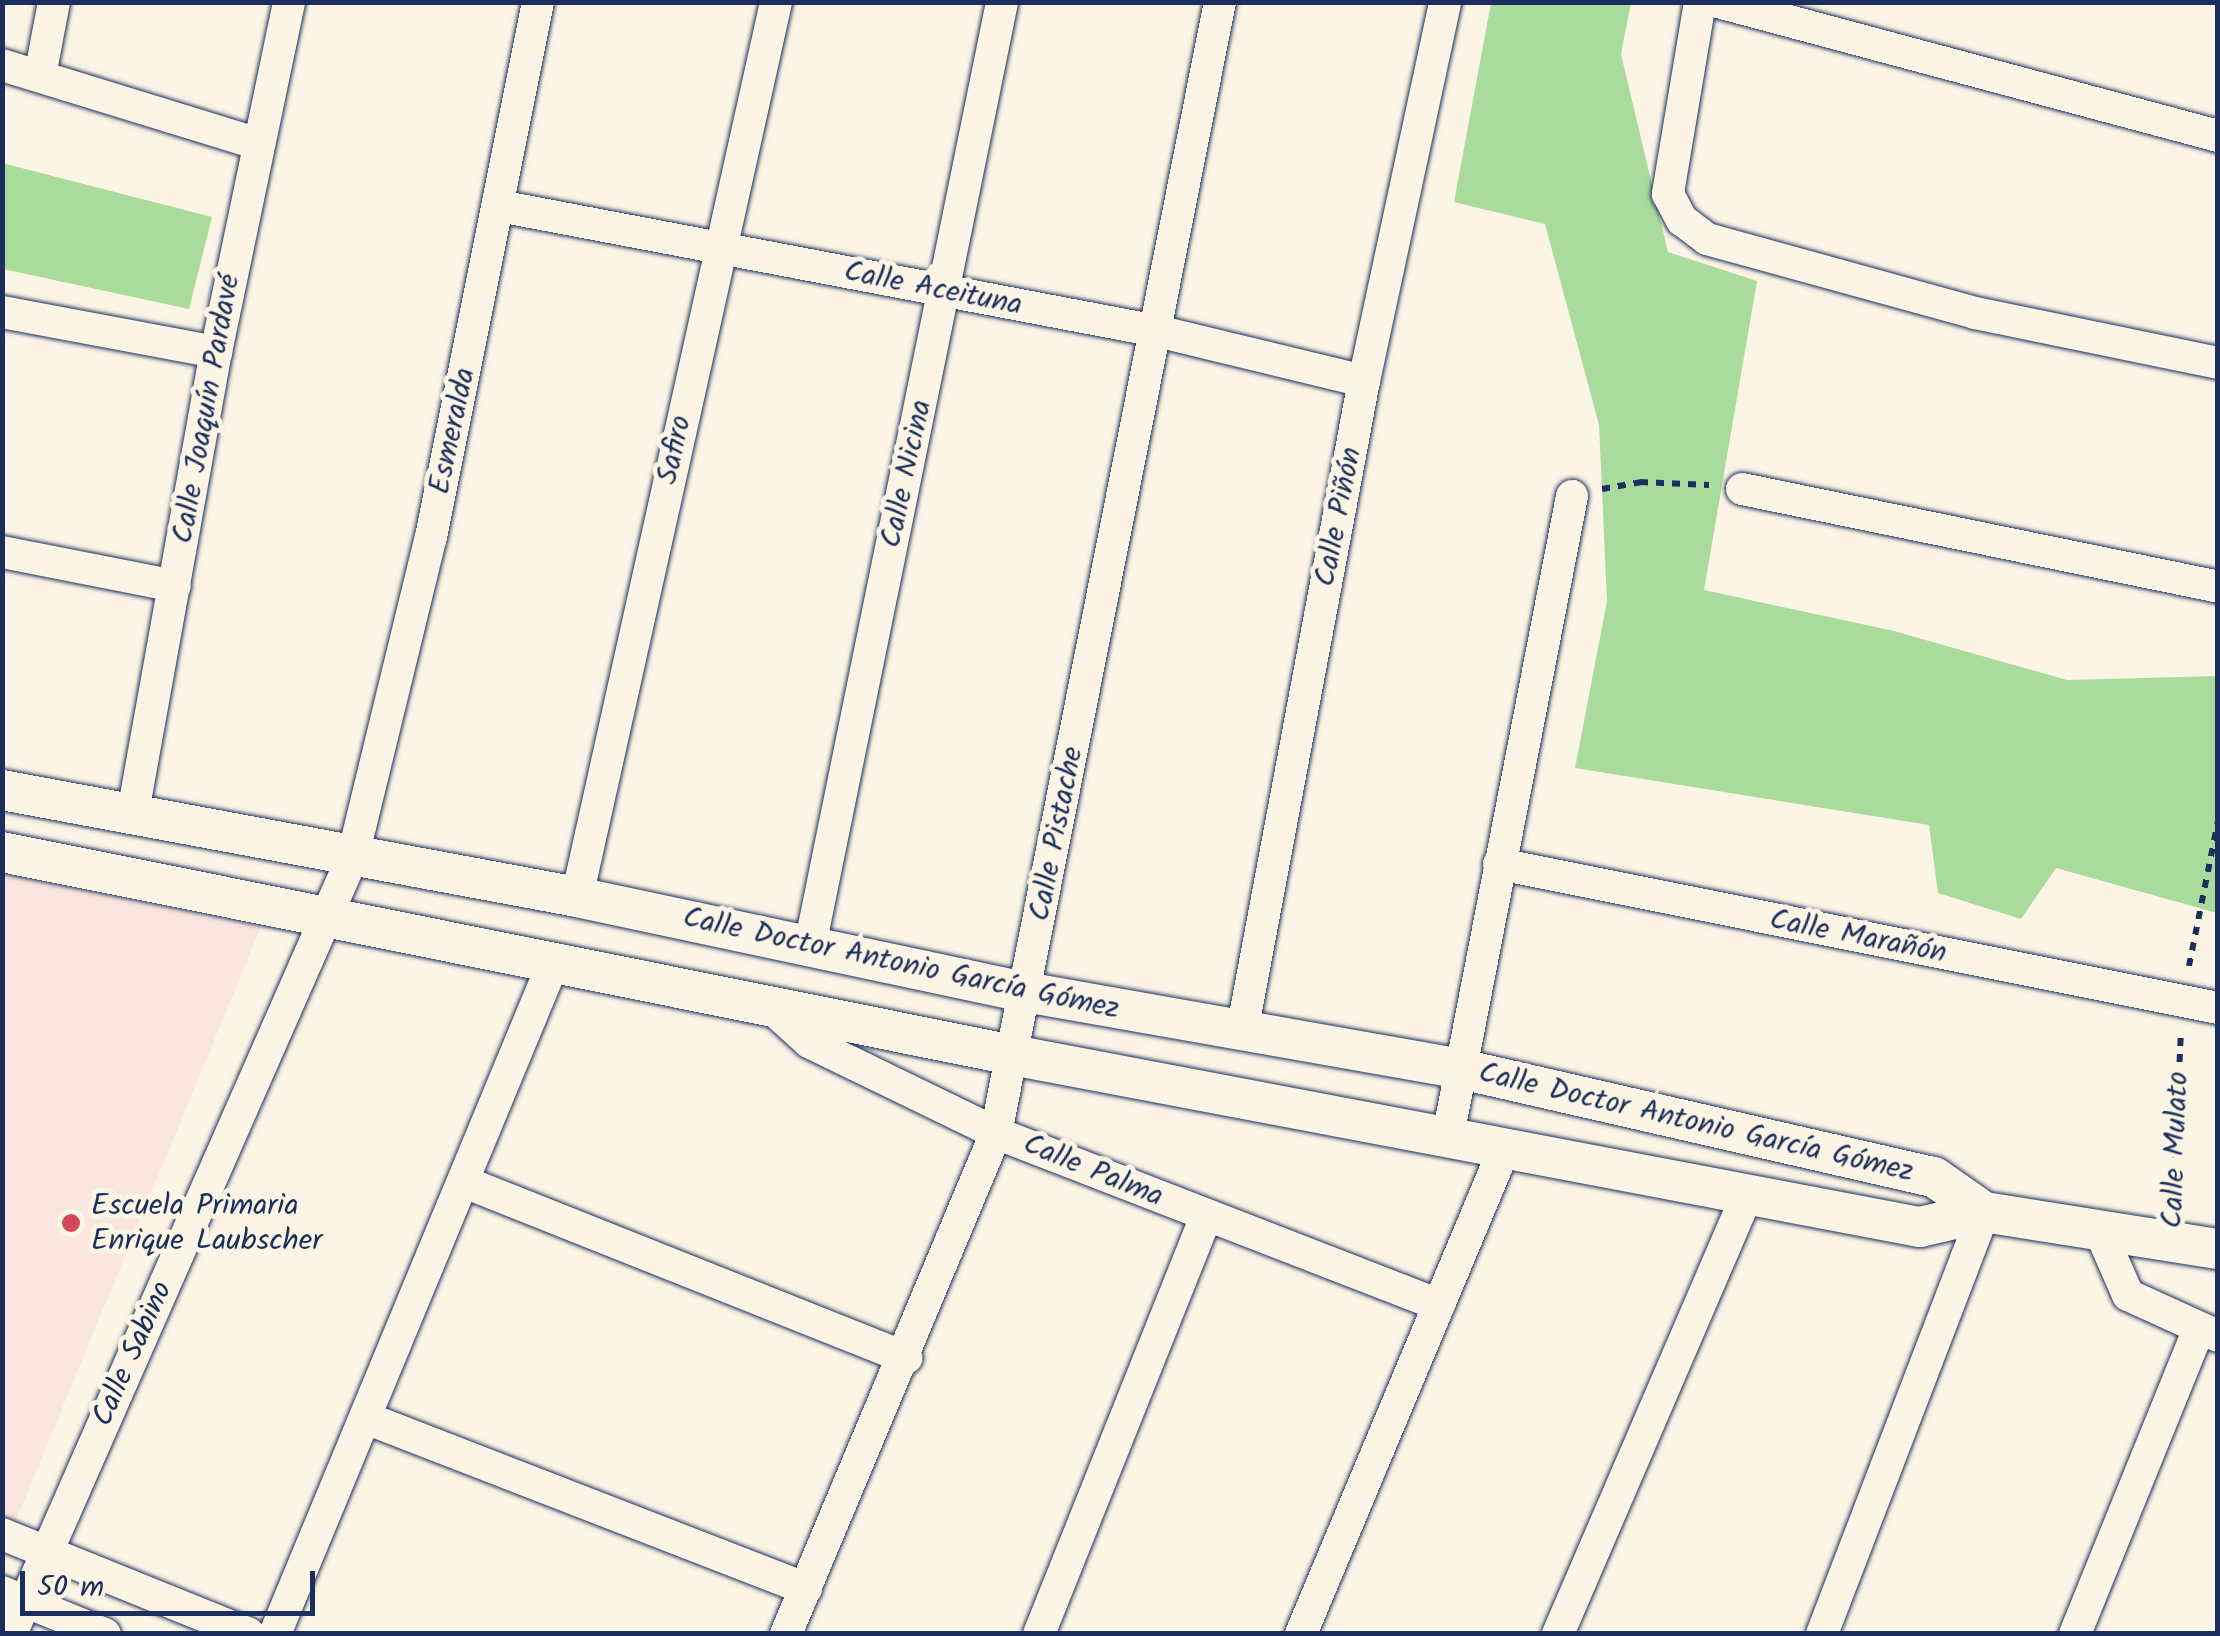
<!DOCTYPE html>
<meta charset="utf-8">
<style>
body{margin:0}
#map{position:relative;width:2220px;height:1636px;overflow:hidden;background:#fcf5e5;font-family:Kalam,sans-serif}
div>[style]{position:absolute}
.built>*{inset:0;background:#fbe5df}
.green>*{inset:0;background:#a9db9c}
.path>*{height:6px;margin-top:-3px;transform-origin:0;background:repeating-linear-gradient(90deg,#1b2f5e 0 8px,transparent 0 16px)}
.roads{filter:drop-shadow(0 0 2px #1b2f5e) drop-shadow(0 0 2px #1b2f5e)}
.minor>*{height:32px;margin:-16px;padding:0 16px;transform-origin:16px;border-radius:16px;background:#fcf5e5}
.tertiary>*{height:40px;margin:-20px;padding:0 20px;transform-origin:20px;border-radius:20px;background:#fcf5e5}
.dots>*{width:28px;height:28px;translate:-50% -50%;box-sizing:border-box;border:5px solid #fcf5e5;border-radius:50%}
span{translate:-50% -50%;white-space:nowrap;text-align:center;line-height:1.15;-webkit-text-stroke:10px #fcf5e5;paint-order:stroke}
.street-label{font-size:30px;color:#1b2f5e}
.poi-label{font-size:30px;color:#1b2f5e}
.left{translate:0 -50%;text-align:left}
.frame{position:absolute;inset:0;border:5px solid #1b2f5e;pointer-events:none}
.scale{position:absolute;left:20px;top:1571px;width:295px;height:45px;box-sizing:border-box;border:5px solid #1b2f5e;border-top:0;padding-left:12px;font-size:30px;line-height:35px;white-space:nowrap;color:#1b2f5e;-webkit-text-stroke:8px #fcf5e5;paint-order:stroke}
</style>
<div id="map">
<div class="built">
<div style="clip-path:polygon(2px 874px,261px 927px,14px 1525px,2px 1520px)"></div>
</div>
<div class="green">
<div style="clip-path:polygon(1491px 3px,1631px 3px,1621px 54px,1668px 252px,1757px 281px,1704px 590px,1894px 631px,2067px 680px,2217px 676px,2217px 913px,2056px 868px,2021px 919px,1938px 893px,1929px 825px,1575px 768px,1607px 601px,1599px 425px,1545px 224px,1454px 202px)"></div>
<div style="clip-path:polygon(2px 163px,212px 217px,189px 309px,3px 269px)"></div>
</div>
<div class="path">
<div style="left:1602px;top:489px;width:39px;rotate:-10deg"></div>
<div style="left:1640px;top:482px;width:69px;rotate:2.5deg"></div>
<div style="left:2189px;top:966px;width:148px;rotate:-78.7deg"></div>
<div style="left:2173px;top:1206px;width:173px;rotate:-87.4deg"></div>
</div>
<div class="roads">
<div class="minor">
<div style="left:1700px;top:2px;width:195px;rotate:99.5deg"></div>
<div style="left:1668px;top:194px;width:30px;rotate:62deg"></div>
<div style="left:1682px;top:220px;width:31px;rotate:37deg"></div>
<div style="left:1707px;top:239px;width:278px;rotate:15.4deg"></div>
<div style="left:1975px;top:313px;width:248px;rotate:11.6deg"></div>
<div style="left:1718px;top:2px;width:518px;rotate:15deg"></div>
<div style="left:2px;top:65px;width:268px;rotate:17.1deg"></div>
<div style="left:40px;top:76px;width:75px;rotate:-79.3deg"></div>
<div style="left:499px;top:206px;width:670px;rotate:10.76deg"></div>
<div style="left:1157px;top:331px;width:213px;rotate:13.6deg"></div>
<div style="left:2px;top:312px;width:218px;rotate:10.6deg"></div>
<div style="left:1742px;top:489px;width:486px;rotate:11.6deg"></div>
<div style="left:2px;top:552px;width:176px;rotate:11.1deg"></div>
<div style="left:132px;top:818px;width:474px;rotate:-79.8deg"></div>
<div style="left:216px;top:352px;width:358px;rotate:-78.2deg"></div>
<div style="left:1499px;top:864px;width:733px;rotate:11.33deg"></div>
<div style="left:577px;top:897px;width:917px;rotate:-77.46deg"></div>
<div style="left:810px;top:946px;width:963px;rotate:-78.5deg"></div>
<div style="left:767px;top:1004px;width:57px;rotate:42.1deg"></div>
<div style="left:809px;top:1042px;width:208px;rotate:25.9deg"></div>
<div style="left:996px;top:1133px;width:475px;rotate:21.2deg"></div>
<div style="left:1242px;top:1032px;width:662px;rotate:-79.39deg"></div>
<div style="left:1364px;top:381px;width:388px;rotate:-77.9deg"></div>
<div style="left:1448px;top:1136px;width:652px;rotate:-79.03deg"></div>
<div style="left:467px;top:1183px;width:473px;rotate:21.7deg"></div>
<div style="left:2100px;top:1231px;width:70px;rotate:66.4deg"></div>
<div style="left:2128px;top:1295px;width:99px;rotate:24.5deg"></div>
<div style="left:366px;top:1418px;width:472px;rotate:21.2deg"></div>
<div style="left:2px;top:1534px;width:266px;rotate:22deg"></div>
<div style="left:2px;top:1592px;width:111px;rotate:22.2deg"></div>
<div style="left:11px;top:1634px;width:850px;rotate:-66.27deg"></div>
<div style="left:353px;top:856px;width:328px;rotate:-76.3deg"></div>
<div style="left:431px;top:537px;width:546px;rotate:-78.69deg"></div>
<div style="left:275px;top:1634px;width:729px;rotate:-67.48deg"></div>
<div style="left:786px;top:1634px;width:543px;rotate:-67.26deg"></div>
<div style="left:996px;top:1133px;width:1153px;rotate:-78.8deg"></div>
<div style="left:1039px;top:1634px;width:449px;rotate:-68.2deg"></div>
<div style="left:1301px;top:1634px;width:528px;rotate:-67.27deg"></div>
<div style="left:1558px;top:1634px;width:478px;rotate:-66.7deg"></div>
<div style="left:1822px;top:1634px;width:452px;rotate:-69deg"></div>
<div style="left:2075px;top:1634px;width:330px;rotate:-67.9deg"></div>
</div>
<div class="tertiary">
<div style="left:2px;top:790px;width:585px;rotate:10.54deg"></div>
<div style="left:577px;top:897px;width:458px;rotate:12deg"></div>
<div style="left:1025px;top:992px;width:443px;rotate:10deg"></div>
<div style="left:1461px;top:1069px;width:485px;rotate:12.9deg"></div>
<div style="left:1934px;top:1177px;width:61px;rotate:35deg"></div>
<div style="left:2px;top:852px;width:1030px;rotate:11.36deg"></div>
<div style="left:1012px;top:1055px;width:924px;rotate:10.73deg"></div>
<div style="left:1920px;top:1227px;width:66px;rotate:-13.2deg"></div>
<div style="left:1984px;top:1212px;width:237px;rotate:9deg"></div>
</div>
</div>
<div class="dots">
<div style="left:71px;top:1223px;background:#d1495b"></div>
</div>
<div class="street-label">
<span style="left:933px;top:289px;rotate:11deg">Calle Aceituna</span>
<span style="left:207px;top:409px;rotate:-80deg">Calle Joaquín Pardavé</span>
<span style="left:453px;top:431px;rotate:-78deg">Esmeralda</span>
<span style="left:675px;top:450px;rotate:-78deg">Safiro</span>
<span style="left:907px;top:474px;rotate:-78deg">Calle Nicina</span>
<span style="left:1339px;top:517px;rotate:-79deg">Calle Piñón</span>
<span style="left:1057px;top:834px;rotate:-79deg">Calle Pistache</span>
<span style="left:1858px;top:937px;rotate:11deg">Calle Marañón</span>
<span style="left:901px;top:964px;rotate:12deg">Calle Doctor Antonio García Gómez</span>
<span style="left:1696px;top:1123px;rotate:13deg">Calle Doctor Antonio García Gómez</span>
<span style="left:2176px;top:1150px;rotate:-88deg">Calle Mulato</span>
<span style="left:1093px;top:1171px;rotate:22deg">Calle Palma</span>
<span style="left:133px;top:1354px;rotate:-66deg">Calle Sabino</span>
</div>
<div class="poi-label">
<span class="left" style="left:91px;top:1223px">Escuela Primaria<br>Enrique Laubscher</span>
</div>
<div class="frame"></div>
<div class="scale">50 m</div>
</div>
